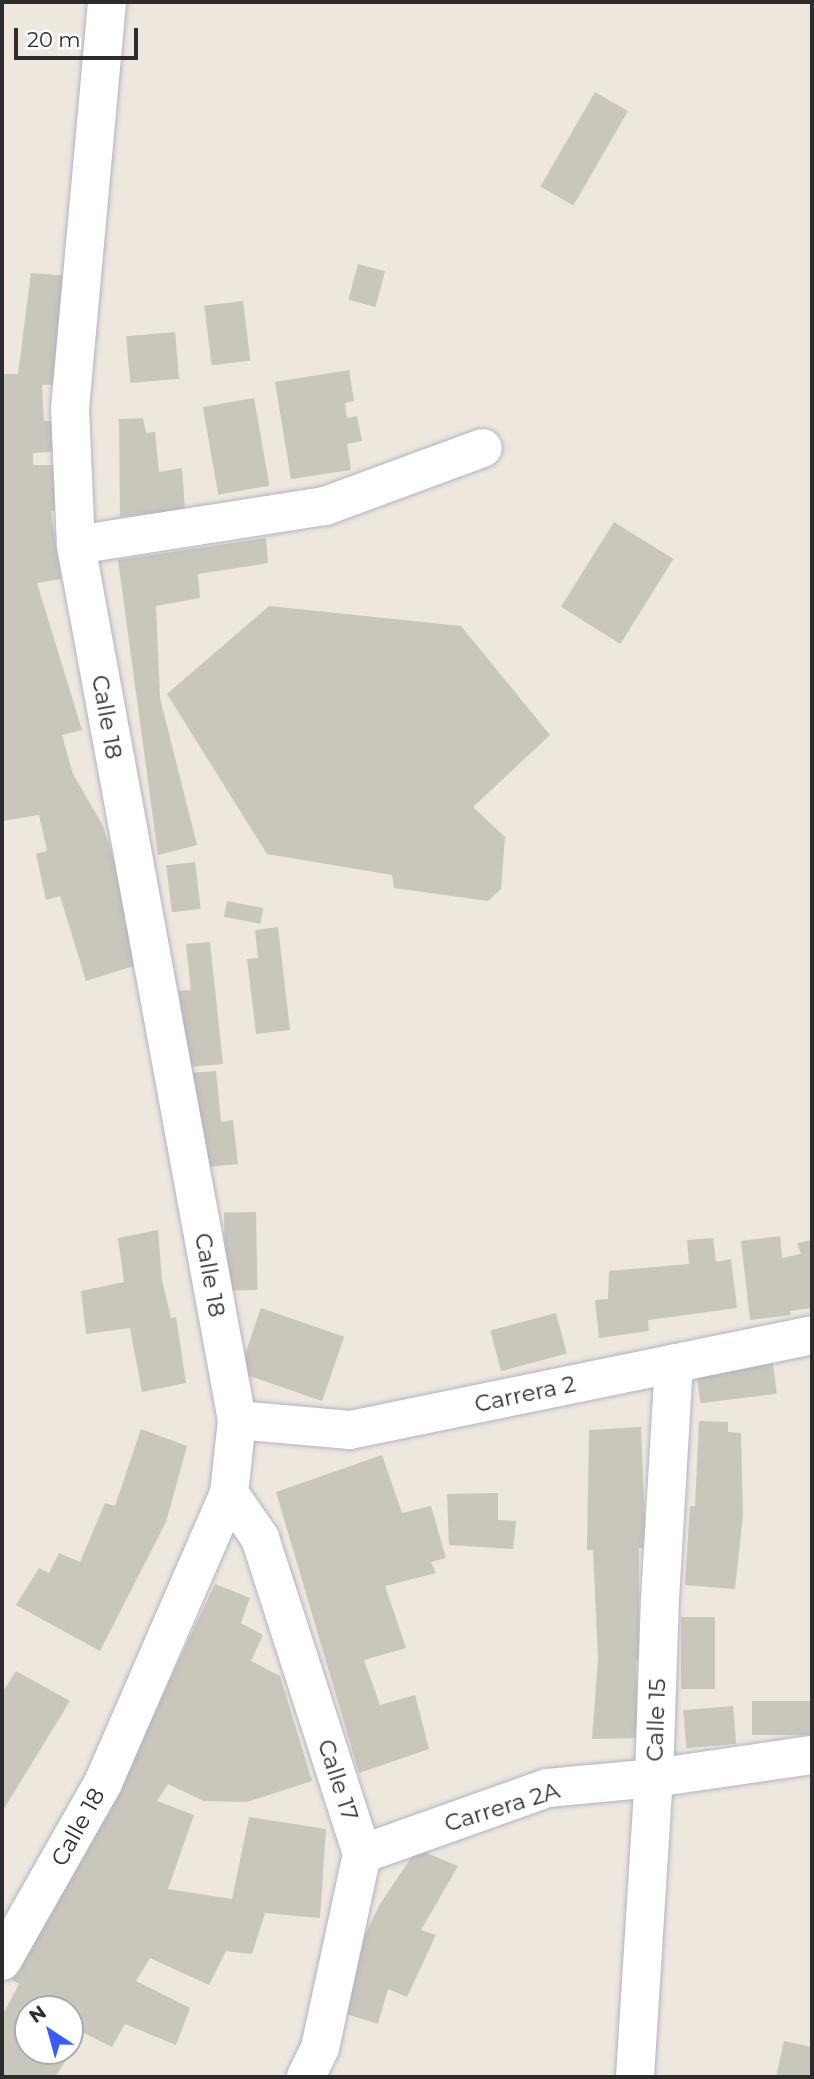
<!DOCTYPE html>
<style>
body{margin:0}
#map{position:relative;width:814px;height:2079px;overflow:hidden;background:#eee7de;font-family:Montserrat,sans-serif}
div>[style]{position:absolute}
.building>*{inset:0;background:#c9c6bc;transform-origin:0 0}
.roads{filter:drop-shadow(0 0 2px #b2b4c0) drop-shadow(0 0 2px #b2b4c0)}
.street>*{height:38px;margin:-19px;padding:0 19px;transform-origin:19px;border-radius:19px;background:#fff}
.secondary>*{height:38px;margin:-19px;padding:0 19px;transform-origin:19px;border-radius:19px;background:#fff}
span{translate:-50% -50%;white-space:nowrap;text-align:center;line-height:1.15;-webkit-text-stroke:6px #fff;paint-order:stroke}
.street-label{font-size:23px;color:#2c2c2c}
.frame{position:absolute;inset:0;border:4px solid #2c2c2c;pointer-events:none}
.north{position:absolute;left:14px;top:1995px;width:70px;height:70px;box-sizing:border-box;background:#fff;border:2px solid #ababab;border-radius:50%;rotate:324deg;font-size:19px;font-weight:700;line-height:28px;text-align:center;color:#2c2c2c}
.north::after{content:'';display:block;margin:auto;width:24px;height:32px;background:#3a5cff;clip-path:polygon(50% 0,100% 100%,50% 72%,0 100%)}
.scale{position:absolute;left:14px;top:28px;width:124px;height:32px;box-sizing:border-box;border:4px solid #2c2c2c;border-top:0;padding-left:9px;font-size:21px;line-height:24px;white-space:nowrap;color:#2c2c2c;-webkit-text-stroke:5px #fff;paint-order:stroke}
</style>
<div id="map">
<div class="building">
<div style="left:595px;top:92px;width:38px;height:109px;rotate:30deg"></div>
<div style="left:358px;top:264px;width:28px;height:37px;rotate:15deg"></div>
<div style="clip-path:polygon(31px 273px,84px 277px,76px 383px,42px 385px,44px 421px,64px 421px,62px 451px,33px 453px,33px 465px,54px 465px,58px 510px,51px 511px,61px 579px,37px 583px,82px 730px,62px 735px,73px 774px,102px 824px,134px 917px,124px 919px,140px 964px,86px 981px,60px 896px,46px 900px,36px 854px,47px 851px,39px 815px,2px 821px,2px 374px,18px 374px)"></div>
<div style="left:243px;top:301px;width:60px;height:39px;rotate:83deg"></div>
<div style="left:175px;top:332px;width:47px;height:49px;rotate:85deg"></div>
<div style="clip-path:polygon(349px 370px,354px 401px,345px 403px,347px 418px,357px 416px,362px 441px,347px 444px,351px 470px,291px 479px,275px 382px)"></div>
<div style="left:254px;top:398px;width:89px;height:52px;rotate:80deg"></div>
<div style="clip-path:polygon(143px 418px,146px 433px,155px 432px,159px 472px,182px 468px,185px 509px,120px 517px,119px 419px)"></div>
<div style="left:614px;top:522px;width:70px;height:100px;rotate:32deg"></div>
<div style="clip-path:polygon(266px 538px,268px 563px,198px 574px,200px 598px,156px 606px,160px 698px,197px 845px,158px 855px,118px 560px)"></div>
<div style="clip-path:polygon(269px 606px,461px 626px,550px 735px,473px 807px,505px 837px,501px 889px,488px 901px,394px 888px,392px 875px,267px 854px,167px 694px)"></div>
<div style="left:195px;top:862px;width:47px;height:29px;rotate:83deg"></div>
<div style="left:227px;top:901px;width:37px;height:16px;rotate:11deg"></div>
<div style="clip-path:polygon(278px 927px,290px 1030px,256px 1034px,247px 959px,258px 958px,255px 930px)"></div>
<div style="clip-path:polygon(210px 942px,223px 1064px,186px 1067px,179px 991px,191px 990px,186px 944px)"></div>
<div style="clip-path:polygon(216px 1071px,221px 1122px,233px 1120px,238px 1164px,197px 1168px,187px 1073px)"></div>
<div style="left:256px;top:1212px;width:78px;height:32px;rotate:89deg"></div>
<div style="clip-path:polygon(158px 1230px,162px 1280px,171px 1318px,176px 1317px,186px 1383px,142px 1392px,130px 1328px,86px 1334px,81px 1291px,124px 1282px,118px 1238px)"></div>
<div style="clip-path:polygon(780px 1236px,782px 1258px,801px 1254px,797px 1243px,812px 1240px,812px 1308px,790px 1311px,791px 1315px,750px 1320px,741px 1241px)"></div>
<div style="clip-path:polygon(713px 1238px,716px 1262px,731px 1259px,737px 1308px,648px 1320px,649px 1331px,599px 1338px,595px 1300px,608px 1299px,609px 1271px,689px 1264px,687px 1240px)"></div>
<div style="left:261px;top:1308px;width:88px;height:68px;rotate:19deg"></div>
<div style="left:556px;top:1313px;width:42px;height:68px;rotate:75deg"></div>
<div style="left:773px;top:1363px;width:31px;height:77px;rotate:83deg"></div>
<div style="clip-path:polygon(699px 1421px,728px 1422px,728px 1432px,741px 1433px,743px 1516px,735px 1589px,685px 1585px,690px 1506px,695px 1506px)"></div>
<div style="clip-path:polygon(641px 1427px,646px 1548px,639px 1548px,639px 1659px,636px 1661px,639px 1738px,592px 1739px,598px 1659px,593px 1550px,587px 1550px,589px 1430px)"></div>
<div style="clip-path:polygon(141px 1429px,187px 1446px,166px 1522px,100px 1651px,16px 1605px,39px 1568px,49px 1573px,59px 1553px,80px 1562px,105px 1503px,115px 1506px)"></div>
<div style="clip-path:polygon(382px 1455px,402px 1513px,431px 1506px,446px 1558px,431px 1562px,436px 1573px,385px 1586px,406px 1648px,364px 1660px,380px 1705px,415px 1695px,429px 1749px,359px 1773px,276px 1492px)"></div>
<div style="clip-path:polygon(498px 1493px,498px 1520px,516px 1521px,513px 1549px,449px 1545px,447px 1494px)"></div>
<div style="clip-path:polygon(evenodd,215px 1584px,250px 1598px,241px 1623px,263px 1635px,251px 1661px,280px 1676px,312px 1781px,247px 1802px,204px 1801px,168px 1784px,157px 1801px,194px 1815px,168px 1889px,232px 1899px,249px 1817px,326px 1829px,320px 1918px,265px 1913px,252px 1954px,226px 1951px,209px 1985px,150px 1958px,136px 1981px,190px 2008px,176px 2045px,125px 2024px,112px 2047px,84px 2033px,55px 2077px,2px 2077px,2px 2016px,19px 1984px,2px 1974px,129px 1766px,215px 1584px,28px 2009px,70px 2009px,70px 2051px,28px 2051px,28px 2009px)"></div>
<div style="left:681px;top:1617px;width:34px;height:72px"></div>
<div style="clip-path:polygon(16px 1671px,70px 1701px,2px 1812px,2px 1693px)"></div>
<div style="left:812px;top:1701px;width:34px;height:60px;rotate:90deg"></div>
<div style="left:733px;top:1706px;width:38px;height:50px;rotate:85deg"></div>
<div style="clip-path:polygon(417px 1849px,458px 1866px,421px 1930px,436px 1935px,407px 1997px,388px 1989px,378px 2024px,343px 2013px,365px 1935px,380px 1904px)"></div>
<div style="clip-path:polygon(784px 2041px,812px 2047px,811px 2077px,776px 2077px)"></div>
</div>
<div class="roads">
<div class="street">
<div style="left:107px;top:2px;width:409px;rotate:95.2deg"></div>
<div style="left:70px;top:409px;width:136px;rotate:87.5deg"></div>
<div style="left:76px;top:545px;width:252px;rotate:-8.9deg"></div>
<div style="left:325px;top:506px;width:168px;rotate:-20.2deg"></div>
<div style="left:237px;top:1420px;width:113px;rotate:5.1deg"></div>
<div style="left:350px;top:1430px;width:472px;rotate:-11.6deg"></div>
<div style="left:229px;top:1493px;width:55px;rotate:55.4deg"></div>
<div style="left:260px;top:1538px;width:332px;rotate:72.1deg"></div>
<div style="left:362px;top:1854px;width:198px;rotate:102.2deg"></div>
<div style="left:320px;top:2048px;width:32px;rotate:116deg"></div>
<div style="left:362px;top:1854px;width:196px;rotate:-19.6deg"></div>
<div style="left:547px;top:1788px;width:107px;rotate:-5.3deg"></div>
<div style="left:654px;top:1778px;width:160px;rotate:-8.3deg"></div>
<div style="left:635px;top:2077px;width:300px;rotate:-86.4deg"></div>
<div style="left:654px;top:1778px;width:179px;rotate:-88.1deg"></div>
<div style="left:660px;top:1599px;width:236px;rotate:-86.6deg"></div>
</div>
<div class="secondary">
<div style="left:2px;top:1961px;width:205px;rotate:-60.4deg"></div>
<div style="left:103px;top:1783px;width:316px;rotate:-66.5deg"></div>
<div style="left:229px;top:1493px;width:73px;rotate:-83.7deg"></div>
<div style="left:237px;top:1420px;width:890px;rotate:-100.43deg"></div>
</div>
</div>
<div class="street-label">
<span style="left:107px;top:717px;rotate:80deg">Calle 18</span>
<span style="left:210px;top:1275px;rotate:80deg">Calle 18</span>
<span style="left:525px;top:1394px;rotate:-12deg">Carrera 2</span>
<span style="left:656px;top:1720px;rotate:-88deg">Calle 15</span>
<span style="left:338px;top:1780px;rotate:72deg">Calle 17</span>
<span style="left:502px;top:1807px;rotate:-17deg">Carrera 2A</span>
<span style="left:78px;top:1827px;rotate:-61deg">Calle 18</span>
</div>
<div class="frame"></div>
<div class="north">N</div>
<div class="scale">20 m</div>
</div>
